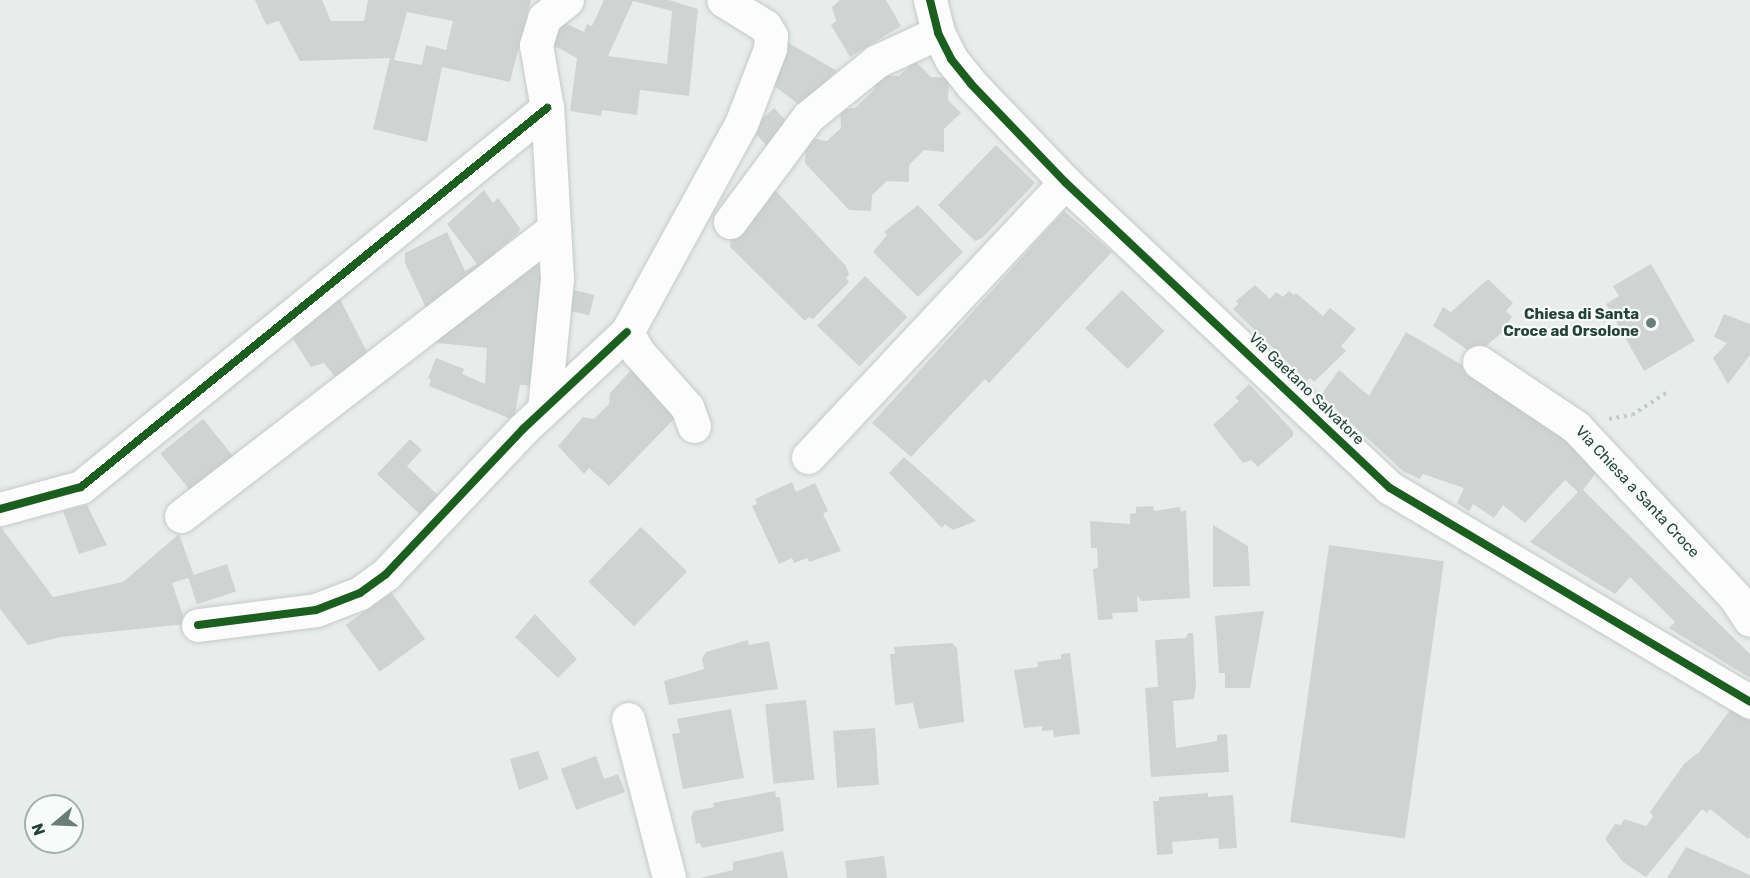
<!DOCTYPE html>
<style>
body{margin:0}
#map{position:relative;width:1750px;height:878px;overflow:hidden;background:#e8edeb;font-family:Rubik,sans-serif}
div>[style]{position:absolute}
.building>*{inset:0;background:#cfd4d2;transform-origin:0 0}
.path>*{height:4px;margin-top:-2px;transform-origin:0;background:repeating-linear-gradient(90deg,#c3ccca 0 3px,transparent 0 7.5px)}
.roads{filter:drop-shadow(0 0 2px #c5cac8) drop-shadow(0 0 2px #c5cac8)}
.minor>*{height:33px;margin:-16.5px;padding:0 16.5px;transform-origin:16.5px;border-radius:16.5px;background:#fcfcfc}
.cycleway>*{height:8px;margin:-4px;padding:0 4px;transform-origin:4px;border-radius:4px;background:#1b5e20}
.dots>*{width:16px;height:16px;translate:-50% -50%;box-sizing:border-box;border:3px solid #f7fbf9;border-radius:50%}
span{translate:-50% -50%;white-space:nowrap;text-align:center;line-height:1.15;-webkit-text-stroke:4.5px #f7fbf9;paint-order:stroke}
.poi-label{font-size:15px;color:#24423a;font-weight:700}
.right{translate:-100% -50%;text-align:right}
.street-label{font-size:15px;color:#24423a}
.north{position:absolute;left:24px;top:794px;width:60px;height:60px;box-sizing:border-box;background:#f7fbf9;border:2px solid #a3b1ad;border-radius:50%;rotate:251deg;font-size:16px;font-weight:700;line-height:24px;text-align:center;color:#24423a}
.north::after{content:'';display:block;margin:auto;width:21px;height:27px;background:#697e78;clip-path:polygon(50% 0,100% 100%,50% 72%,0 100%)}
</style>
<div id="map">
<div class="building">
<div style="clip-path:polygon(evenodd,255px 0,322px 0,331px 21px,364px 21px,368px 0,531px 0,510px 82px,442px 67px,427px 142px,373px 129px,390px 58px,300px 61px,279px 21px,266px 25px,255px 0,407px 12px,453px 21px,446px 50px,426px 45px,422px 65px,394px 60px,407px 12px)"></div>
<div style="clip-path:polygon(evenodd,604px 0,669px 0,698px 9px,689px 96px,640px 90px,637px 115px,602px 110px,601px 116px,570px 111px,577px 58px,545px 41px,556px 19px,584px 32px,587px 24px,592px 26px,604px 0,633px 1px,672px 11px,667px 64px,608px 56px,633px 1px)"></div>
<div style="clip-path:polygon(840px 0,886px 0,901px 26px,850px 57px,831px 25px,836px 21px,832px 7px)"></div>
<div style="clip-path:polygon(787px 42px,837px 71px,801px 106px,768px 81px)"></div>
<div style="clip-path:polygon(915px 61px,931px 77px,949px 78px,948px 100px,961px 113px,944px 129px,944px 152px,924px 150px,909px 165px,909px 182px,887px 181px,872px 195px,871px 211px,849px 210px,805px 163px,806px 137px,827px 141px,841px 128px,840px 109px,855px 108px,875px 89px,875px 75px,899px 76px)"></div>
<div style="left:774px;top:108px;width:23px;height:31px;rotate:47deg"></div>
<div style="clip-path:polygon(996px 145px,1035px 183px,982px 238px,975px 241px,938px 205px)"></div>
<div style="clip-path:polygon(774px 189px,846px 266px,849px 275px,846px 278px,849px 282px,813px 319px,809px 317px,805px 321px,730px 247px,731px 238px)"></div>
<div style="clip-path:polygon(484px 190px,493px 203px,498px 198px,520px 228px,518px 233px,486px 261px,493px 275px,428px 312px,405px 263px,405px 253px,447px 232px,465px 271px,477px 264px,447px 224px)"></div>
<div style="clip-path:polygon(918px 205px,963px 252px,918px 297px,873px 252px,887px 235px,884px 232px)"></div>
<div style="clip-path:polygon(1064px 211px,1112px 252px,989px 383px,985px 379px,911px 457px,872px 423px)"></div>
<div style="clip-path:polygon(1651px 264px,1695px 341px,1644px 371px,1606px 304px,1619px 296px,1613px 286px)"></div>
<div style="clip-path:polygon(533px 265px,550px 265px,535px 386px,520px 385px,514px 420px,429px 386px,431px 380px,428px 378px,436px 358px,464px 369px,462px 374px,485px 384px,487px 348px,428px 342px)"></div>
<div style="left:865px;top:276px;width:59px;height:69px;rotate:44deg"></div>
<div style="clip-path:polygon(1488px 279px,1513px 303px,1506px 311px,1512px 317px,1508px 322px,1511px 325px,1475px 355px,1433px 326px,1443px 307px,1451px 312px)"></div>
<div style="clip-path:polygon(1255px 285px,1270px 299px,1276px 292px,1283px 297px,1289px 291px,1294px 295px,1296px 293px,1323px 316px,1330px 308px,1356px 329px,1341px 346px,1346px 351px,1314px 382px,1310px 378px,1307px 381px,1233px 309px,1238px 304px,1236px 301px)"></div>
<div style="left:574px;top:290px;width:21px;height:21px;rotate:14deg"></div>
<div style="left:1122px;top:290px;width:59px;height:53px;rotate:44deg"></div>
<div style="clip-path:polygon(340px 299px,369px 356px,336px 378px,324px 363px,311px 367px,291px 336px)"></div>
<div style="clip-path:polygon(1724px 314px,1750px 324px,1750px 355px,1728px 384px,1713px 358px,1727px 343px,1714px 337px)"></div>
<div style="clip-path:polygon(1406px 332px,1479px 375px,1604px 463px,1583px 490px,1750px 654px,1750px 678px,1669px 628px,1675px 622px,1630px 577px,1615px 594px,1530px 542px,1578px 492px,1565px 480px,1525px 523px,1503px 505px,1494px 518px,1473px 504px,1469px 511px,1457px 503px,1464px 488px,1423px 474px,1420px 479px,1403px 471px,1321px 395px,1339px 370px,1369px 396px)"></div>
<div style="clip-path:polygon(632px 369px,676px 417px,609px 486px,589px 468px,584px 474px,558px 446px,583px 417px,594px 419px,609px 404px,610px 393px)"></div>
<div style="clip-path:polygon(1249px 384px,1293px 431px,1293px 436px,1258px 467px,1251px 460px,1243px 463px,1213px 425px,1239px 401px,1235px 398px)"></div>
<div style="left:203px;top:419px;width:53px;height:55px;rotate:51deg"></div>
<div style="clip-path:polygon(410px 439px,422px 450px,407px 466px,445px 502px,427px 521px,377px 474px)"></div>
<div style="clip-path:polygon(904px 457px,976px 521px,953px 530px,945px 524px,942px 528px,889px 473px)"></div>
<div style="clip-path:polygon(792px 482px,796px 492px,815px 483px,828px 511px,823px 514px,841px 551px,809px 562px,807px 558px,794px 563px,792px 558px,779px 564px,752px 506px,757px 504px,755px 499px)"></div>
<div style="clip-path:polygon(87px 505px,107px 545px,79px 554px,63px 511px)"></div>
<div style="clip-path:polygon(1153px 506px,1154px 511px,1180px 507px,1181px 512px,1186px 510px,1190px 598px,1141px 601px,1137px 595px,1138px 612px,1112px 613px,1113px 619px,1098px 620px,1093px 569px,1098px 568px,1097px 548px,1091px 548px,1090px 521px,1130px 524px,1130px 514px,1136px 513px,1136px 507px)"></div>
<div style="clip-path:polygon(1213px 525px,1248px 546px,1250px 586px,1213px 587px)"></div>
<div style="clip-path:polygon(0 526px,53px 597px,123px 582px,179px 534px,194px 576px,172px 583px,186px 624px,61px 637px,28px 645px,0 609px)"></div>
<div style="left:641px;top:527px;width:64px;height:76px;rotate:44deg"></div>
<div style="left:1329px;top:545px;width:116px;height:280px;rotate:8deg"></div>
<div style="left:227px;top:564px;width:29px;height:41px;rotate:72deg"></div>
<div style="left:391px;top:592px;width:58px;height:56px;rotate:54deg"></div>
<div style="clip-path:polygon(1264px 611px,1250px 688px,1225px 688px,1225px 673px,1219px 673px,1215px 616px)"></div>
<div style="clip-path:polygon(535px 614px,577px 659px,558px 678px,515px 637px)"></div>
<div style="clip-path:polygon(1188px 633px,1193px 633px,1196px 684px,1194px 699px,1173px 701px,1176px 748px,1217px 741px,1217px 735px,1227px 734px,1229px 772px,1151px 777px,1145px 688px,1158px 687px,1155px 640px,1186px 638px)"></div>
<div style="clip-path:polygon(748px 640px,749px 645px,769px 641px,778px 689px,669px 705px,664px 681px,704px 669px,702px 659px,706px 652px)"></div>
<div style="clip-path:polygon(952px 643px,957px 648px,964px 722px,919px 729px,913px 703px,895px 705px,890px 654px,895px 654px,894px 647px)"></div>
<div style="clip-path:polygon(1070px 653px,1080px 734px,1054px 737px,1053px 730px,1042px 731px,1042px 726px,1024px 728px,1014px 670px,1038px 667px,1037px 662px,1061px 659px,1061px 654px)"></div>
<div style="left:806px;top:700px;width:80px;height:41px;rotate:84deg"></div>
<div style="clip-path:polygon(1734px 705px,1750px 715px,1750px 837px,1748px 839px,1710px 809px,1707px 813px,1702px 809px,1646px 877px,1623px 862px,1605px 839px,1615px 824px,1621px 825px,1624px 819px,1646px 826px,1653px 817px,1650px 812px,1684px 764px,1699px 752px)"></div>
<div style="clip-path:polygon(731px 709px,744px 778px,683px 789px,672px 734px,680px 733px,677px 719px)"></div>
<div style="left:875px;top:728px;width:57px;height:42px;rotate:86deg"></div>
<div style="clip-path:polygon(538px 751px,549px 779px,519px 790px,510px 759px)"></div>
<div style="clip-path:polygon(596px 756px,604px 779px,618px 774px,625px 792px,576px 810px,561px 769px)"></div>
<div style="clip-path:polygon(775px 791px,776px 797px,780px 797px,784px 831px,702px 848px,700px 843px,696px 844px,691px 817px,694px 811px,714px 807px,713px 803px)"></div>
<div style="clip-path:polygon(1208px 793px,1208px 797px,1233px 795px,1237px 848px,1219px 849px,1218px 838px,1172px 842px,1173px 854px,1157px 855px,1153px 801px,1159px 801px,1159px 797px)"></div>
<div style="clip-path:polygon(1686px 847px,1750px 875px,1750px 878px,1667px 878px)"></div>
<div style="clip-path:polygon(783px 851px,788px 878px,700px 878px,733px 870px,733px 862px)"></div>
<div style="clip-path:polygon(884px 856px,887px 878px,847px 878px,845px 861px)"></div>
</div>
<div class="path">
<div style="left:1609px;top:419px;width:23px;rotate:-10deg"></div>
<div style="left:1632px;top:415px;width:44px;rotate:-33deg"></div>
</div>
<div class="roads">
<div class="minor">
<div style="left:930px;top:0;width:34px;rotate:76deg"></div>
<div style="left:938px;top:33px;width:29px;rotate:63deg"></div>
<div style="left:951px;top:59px;width:32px;rotate:51deg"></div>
<div style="left:971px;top:84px;width:136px;rotate:46.2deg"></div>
<div style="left:1065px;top:182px;width:446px;rotate:43.3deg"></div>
<div style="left:1390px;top:488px;width:419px;rotate:30.7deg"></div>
<div style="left:730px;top:222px;width:131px;rotate:-53.4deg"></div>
<div style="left:808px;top:117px;width:89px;rotate:-39.1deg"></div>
<div style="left:877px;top:61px;width:67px;rotate:-24.7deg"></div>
<div style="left:1479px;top:362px;width:117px;rotate:33.8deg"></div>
<div style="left:1576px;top:427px;width:233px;rotate:46.9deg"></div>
<div style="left:1735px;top:597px;width:27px;rotate:57deg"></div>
<div style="left:544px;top:409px;width:131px;rotate:-84.3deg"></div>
<div style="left:557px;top:279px;width:171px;rotate:-93.3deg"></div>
<div style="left:547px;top:108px;width:64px;rotate:-99.9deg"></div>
<div style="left:536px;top:45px;width:28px;rotate:-73deg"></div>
<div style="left:544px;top:18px;width:29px;rotate:-38deg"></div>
<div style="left:694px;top:426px;width:20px;rotate:-110deg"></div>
<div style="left:687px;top:407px;width:74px;rotate:-131.7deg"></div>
<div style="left:638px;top:352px;width:23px;rotate:-119deg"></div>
<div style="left:627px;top:332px;width:237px;rotate:-61.3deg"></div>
<div style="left:741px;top:124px;width:80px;rotate:-68.9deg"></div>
<div style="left:770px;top:49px;width:13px;rotate:-86deg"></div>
<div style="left:771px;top:36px;width:12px;rotate:-121deg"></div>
<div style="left:765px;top:26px;width:49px;rotate:-148.2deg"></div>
<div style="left:808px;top:457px;width:376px;rotate:-46.9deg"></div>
<div style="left:0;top:509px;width:84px;rotate:-15.2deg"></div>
<div style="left:81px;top:487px;width:601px;rotate:-39.12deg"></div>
<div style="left:181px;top:516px;width:469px;rotate:-37.6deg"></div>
<div style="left:198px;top:625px;width:119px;rotate:-7.2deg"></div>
<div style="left:316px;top:610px;width:47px;rotate:-21.1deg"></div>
<div style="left:360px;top:593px;width:32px;rotate:-36deg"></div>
<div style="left:386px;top:574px;width:199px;rotate:-46.6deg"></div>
<div style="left:523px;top:429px;width:142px;rotate:-43deg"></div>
<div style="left:628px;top:719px;width:164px;rotate:75.5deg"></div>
</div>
</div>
<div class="cycleway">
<div style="left:930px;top:0;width:34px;rotate:76deg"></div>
<div style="left:938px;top:33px;width:29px;rotate:63deg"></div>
<div style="left:951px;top:59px;width:32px;rotate:51deg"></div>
<div style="left:971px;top:84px;width:136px;rotate:46.2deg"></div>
<div style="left:1065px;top:182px;width:446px;rotate:43.3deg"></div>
<div style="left:1390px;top:488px;width:419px;rotate:30.7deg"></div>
<div style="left:0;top:509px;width:84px;rotate:-15.2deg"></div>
<div style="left:81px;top:487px;width:601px;rotate:-39.12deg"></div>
<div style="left:198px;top:625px;width:119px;rotate:-7.2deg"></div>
<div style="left:316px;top:610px;width:47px;rotate:-21.1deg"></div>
<div style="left:360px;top:593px;width:32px;rotate:-36deg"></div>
<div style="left:386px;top:574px;width:199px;rotate:-46.6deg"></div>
<div style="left:523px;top:429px;width:142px;rotate:-43deg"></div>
</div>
<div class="dots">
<div style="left:1651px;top:323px;background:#697e78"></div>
</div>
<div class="poi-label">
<span class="right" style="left:1639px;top:323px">Chiesa di Santa<br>Croce ad Orsolone</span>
</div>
<div class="street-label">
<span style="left:1306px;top:389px;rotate:44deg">Via Gaetano Salvatore</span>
<span style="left:1637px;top:492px;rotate:47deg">Via Chiesa a Santa Croce</span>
</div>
<div class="north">N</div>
</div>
